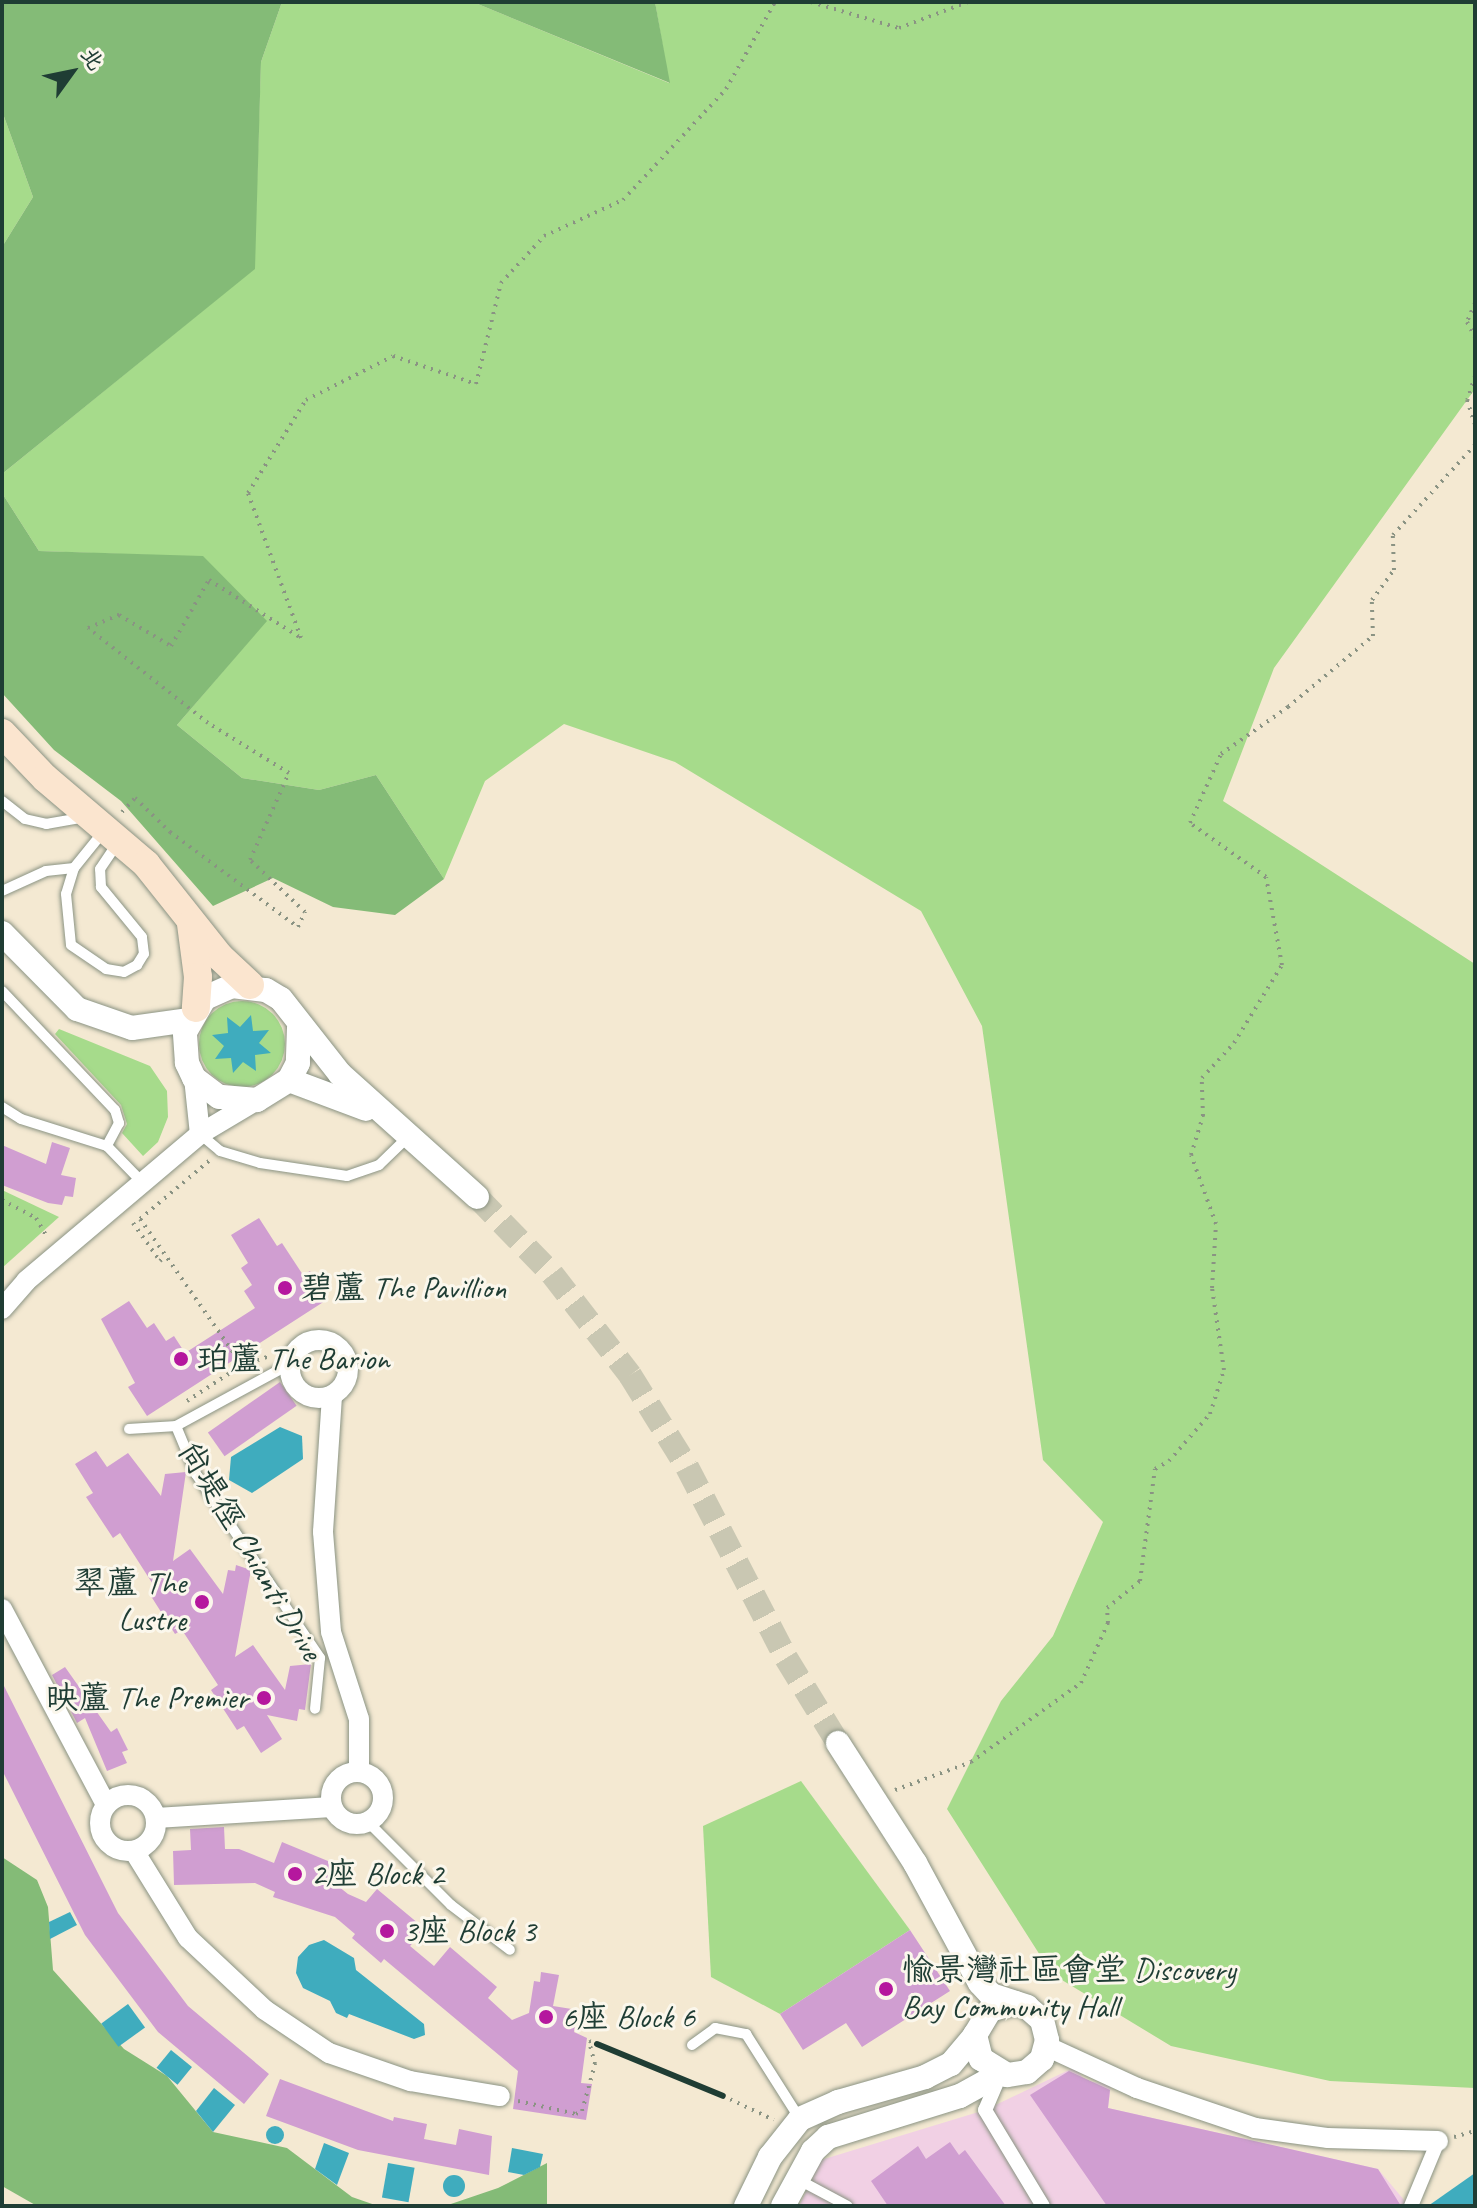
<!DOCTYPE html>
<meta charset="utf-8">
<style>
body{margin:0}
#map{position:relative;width:1477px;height:2208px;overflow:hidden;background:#f4e9d2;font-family:Caveat,"LXGW WenKai TC",sans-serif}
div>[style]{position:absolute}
.built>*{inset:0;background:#f1d0e4}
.green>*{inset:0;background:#a6db8b}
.round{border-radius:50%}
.forest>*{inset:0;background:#84bb77}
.water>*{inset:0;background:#3facbe;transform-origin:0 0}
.building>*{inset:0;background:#d09ed1;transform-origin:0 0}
.tertiary-tunnel>*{height:24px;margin-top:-12px;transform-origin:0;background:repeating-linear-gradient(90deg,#c9c7b2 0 24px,transparent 0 36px)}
.path>*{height:4px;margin-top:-2px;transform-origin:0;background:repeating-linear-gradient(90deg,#8a9383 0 2px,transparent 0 8px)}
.roads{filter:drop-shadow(0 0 2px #8a9383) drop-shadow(0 0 2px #8a9383)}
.service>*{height:10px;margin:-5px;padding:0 5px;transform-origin:5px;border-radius:5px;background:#fff}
.pedestrian>*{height:14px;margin:-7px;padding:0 7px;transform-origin:7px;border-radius:7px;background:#fff}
.minor>*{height:20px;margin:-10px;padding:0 10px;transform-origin:10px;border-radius:10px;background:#fff}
.minor>.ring{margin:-10px;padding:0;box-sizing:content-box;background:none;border:20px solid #fff;border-radius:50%}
.tertiary>*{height:24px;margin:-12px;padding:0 12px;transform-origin:12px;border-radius:12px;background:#fff}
.secondary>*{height:28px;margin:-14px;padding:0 14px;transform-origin:14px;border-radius:14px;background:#fbe5cf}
.rail>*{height:6px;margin:-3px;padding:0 3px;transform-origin:3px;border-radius:3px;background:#1f3d34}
.dots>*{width:22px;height:22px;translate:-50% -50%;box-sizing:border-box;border:4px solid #fbf7ec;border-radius:50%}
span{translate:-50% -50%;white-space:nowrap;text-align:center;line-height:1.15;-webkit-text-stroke:6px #fbf7ec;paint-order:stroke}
.poi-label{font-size:32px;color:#1f3d34}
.left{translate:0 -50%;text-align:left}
.right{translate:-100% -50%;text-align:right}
.street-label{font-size:32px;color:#1f3d34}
.frame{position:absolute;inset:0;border:4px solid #1f3d34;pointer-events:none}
.north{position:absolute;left:32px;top:32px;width:80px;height:80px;-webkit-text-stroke:6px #fbf7ec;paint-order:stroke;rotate:57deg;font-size:22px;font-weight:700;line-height:32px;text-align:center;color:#1f3d34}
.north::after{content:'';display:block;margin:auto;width:28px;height:36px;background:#1f3d34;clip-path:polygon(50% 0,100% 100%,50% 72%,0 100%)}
</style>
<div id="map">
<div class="built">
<div style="clip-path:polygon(1075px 2067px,1085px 2081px,1111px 2084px,1108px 2108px,1378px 2169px,1409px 2206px,799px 2206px,821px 2160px,985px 2110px)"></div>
</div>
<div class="green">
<div style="clip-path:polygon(282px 2px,473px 2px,669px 83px,655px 2px,1475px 2px,1475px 389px,1274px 668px,1223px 801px,1475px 964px,1475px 2088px,1330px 2081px,1171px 2046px,1052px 1974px,947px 1809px,1001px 1701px,1053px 1636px,1103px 1522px,1043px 1460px,982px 1026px,921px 911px,675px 762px,564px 724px,485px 781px,444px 879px,376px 775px,319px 790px,242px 778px,177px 725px,266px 621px,203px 557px,39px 551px,2px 493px,2px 474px,254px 269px,261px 62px)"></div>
<div style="clip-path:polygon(2px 111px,33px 197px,2px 247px)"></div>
<div class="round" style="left:199px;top:1001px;width:86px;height:86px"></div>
<div style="clip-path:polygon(59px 1029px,150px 1066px,167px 1091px,168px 1117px,158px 1142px,143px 1156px,122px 1133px,127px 1124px,121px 1105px,55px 1034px)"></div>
<div style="clip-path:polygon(2px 1190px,59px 1217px,2px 1268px)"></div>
<div style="clip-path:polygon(801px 1781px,910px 1930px,780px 2014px,711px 1977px,703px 1826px)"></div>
</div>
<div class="forest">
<div style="clip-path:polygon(2px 2px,282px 2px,261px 62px,255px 269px,2px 474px,2px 247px,33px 197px,2px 111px)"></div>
<div style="clip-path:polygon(473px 2px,655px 2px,670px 83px)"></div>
<div style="clip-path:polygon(2px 493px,39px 551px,203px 556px,267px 621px,177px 725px,242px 778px,319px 790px,376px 775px,444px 879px,395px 915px,333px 907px,273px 878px,213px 906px,121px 801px,54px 750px,2px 693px)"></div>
<div style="clip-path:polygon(2px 1857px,37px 1880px,48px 1907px,53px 1970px,124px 2049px,167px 2076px,213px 2132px,287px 2148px,352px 2197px,378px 2206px,37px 2206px,2px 2186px)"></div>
<div style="clip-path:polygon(547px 2163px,547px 2206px,445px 2206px,498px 2188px)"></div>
</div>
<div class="water">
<div style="clip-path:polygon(251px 1015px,253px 1031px,269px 1030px,259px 1043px,271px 1053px,255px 1055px,256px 1071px,243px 1062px,233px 1073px,231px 1058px,215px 1059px,224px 1046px,212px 1035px,228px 1033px,227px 1017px,240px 1027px)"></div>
<div style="clip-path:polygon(280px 1427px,302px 1436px,303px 1459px,252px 1493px,229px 1480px,231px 1457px)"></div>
<div style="clip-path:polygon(70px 1912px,77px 1925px,50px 1939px,49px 1922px)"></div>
<div style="clip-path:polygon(324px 1940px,354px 1958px,356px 1970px,424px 2024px,425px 2035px,414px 2039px,349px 2014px,347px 2018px,336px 2013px,330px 2001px,303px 1988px,296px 1973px,298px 1957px,309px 1945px)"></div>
<div style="left:128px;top:2004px;width:29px;height:33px;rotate:54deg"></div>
<div style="left:171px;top:2050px;width:27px;height:23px;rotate:39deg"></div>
<div style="clip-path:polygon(214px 2088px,235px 2105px,213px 2132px,196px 2111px)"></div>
<div class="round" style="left:266px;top:2126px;width:18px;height:18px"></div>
<div style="clip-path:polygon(324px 2143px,349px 2153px,337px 2185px,315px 2169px)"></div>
<div style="clip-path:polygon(512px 2148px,543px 2154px,540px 2167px,524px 2175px,508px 2172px)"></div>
<div style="left:388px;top:2163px;width:27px;height:35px;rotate:10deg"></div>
<div style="clip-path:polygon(1475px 2173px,1475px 2206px,1428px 2206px)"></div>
<div class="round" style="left:443px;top:2175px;width:22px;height:22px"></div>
</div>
<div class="building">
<div style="clip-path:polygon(52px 1142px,70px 1148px,61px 1175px,76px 1178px,73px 1197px,65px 1196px,62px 1205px,48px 1203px,2px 1185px,2px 1145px,46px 1164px)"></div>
<div style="clip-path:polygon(259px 1218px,277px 1246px,282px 1243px,303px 1275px,310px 1271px,328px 1299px,147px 1416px,128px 1387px,135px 1383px,101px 1319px,129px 1301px,147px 1328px,154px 1323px,166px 1341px,174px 1336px,185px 1353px,255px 1308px,244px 1291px,252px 1285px,241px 1268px,248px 1263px,231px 1235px)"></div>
<div style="left:280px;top:1382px;width:29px;height:88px;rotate:55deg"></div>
<div style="clip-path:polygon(96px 1451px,107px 1467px,128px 1453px,161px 1496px,165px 1474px,186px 1472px,173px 1561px,190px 1549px,223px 1594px,228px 1570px,235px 1571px,236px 1565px,251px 1570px,235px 1657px,253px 1645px,285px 1690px,290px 1666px,311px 1664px,305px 1710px,299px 1709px,297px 1721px,267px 1715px,282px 1739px,261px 1753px,244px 1726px,237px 1730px,211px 1690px,218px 1685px,182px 1630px,175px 1634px,149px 1593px,156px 1589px,120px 1533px,113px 1538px,86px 1497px,93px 1493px,75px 1464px)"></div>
<div style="clip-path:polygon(65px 1667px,111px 1732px,117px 1728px,128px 1750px,122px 1752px,127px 1763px,107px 1771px,85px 1718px,77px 1723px,52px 1675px)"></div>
<div style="clip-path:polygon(2px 1682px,118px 1913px,188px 2006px,269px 2074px,244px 2104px,158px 2032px,85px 1935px,2px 1770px)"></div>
<div style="clip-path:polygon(224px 1827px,225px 1849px,239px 1849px,274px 1863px,282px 1842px,340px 1866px,333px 1882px,348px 1894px,366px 1902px,377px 1889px,425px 1929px,410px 1946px,434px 1966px,450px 1947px,497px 1987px,488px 1998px,512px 2020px,529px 2013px,534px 1981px,540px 1982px,541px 1972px,559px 1975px,553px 2006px,578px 2010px,574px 2032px,587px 2038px,581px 2083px,592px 2084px,586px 2120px,513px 2109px,518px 2071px,384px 1959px,381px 1963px,352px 1938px,355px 1934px,335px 1917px,273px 1897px,275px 1892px,255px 1883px,174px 1885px,173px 1851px,191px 1850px,190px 1829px)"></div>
<div style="clip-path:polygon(910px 1930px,950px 1991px,862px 2047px,846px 2023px,803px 2050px,780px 2014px)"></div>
<div style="clip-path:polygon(1069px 2071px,1110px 2090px,1108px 2108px,1378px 2169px,1401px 2206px,1107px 2206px,1030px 2095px)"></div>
<div style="clip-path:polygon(280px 2079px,393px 2121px,394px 2117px,427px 2124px,424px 2139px,456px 2145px,459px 2129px,492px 2136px,489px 2175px,358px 2150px,266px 2116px)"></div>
<div style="clip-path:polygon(950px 2142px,959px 2155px,965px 2150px,1006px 2206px,888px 2206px,871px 2181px,918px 2146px,926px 2159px)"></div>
</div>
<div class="tertiary-tunnel">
<div style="left:477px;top:1197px;width:107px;rotate:45.8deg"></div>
<div style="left:552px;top:1274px;width:128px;rotate:52.3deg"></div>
<div style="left:630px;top:1375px;width:108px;rotate:58.2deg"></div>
<div style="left:687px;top:1467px;width:215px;rotate:62.6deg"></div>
<div style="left:786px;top:1658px;width:100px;rotate:58.5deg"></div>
</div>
<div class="path">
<div style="left:811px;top:2px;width:92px;rotate:16.5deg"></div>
<div style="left:899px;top:28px;width:74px;rotate:-20.6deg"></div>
<div style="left:1475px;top:303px;width:21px;rotate:113deg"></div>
<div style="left:1467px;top:322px;width:17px;rotate:62deg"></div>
<div style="left:1475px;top:376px;width:25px;rotate:108deg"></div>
<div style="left:1467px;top:400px;width:26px;rotate:72deg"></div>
<div style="left:122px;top:812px;width:19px;rotate:-47deg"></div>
<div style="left:135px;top:798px;width:49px;rotate:44.2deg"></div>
<div style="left:170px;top:832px;width:159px;rotate:36.6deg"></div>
<div style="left:298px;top:927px;width:17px;rotate:-65deg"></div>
<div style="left:305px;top:912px;width:76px;rotate:-136.6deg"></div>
<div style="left:250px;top:860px;width:95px;rotate:-65.9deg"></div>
<div style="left:289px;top:773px;width:95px;rotate:-148.3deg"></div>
<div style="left:208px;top:723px;width:153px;rotate:-141.6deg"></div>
<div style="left:88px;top:628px;width:34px;rotate:-23deg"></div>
<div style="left:119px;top:615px;width:61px;rotate:30.8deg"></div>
<div style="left:171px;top:646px;width:76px;rotate:-60.1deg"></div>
<div style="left:209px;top:580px;width:109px;rotate:32.2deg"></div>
<div style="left:301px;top:638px;width:154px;rotate:-110.1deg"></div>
<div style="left:248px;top:493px;width:110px;rotate:-58.1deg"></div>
<div style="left:306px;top:400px;width:97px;rotate:-26.8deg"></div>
<div style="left:393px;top:356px;width:88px;rotate:18.6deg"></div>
<div style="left:476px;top:384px;width:104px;rotate:-76.1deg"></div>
<div style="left:501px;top:283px;width:64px;rotate:-47.5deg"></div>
<div style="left:544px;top:236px;width:87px;rotate:-24.5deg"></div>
<div style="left:623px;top:200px;width:151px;rotate:-47.1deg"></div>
<div style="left:726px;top:89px;width:100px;rotate:-60.6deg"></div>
<div style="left:2px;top:1200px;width:38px;rotate:28deg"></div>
<div style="left:36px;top:1218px;width:22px;rotate:60deg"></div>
<div style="left:133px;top:1223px;width:47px;rotate:54.6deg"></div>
<div style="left:160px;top:1261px;width:8px;rotate:-45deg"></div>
<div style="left:289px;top:1349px;width:15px;rotate:-20deg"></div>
<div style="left:242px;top:1365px;width:29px;rotate:-18deg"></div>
<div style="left:187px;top:1401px;width:66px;rotate:-33.2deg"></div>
<div style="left:242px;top:1365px;width:178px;rotate:-124.9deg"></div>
<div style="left:140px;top:1219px;width:92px;rotate:-40.1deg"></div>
<div style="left:895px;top:1790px;width:81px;rotate:-20.2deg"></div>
<div style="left:971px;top:1762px;width:135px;rotate:-35.7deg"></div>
<div style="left:1081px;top:1683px;width:66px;rotate:-65.8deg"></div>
<div style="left:1108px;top:1623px;width:15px;rotate:-94deg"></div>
<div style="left:1107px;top:1608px;width:43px;rotate:-39.3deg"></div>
<div style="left:1140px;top:1581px;width:113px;rotate:-82.4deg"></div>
<div style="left:1155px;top:1469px;width:16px;rotate:-30deg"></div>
<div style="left:1169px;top:1461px;width:62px;rotate:-48.9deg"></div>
<div style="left:1210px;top:1414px;width:46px;rotate:-72.3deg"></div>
<div style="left:1224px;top:1370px;width:83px;rotate:-98.3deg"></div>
<div style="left:1212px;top:1288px;width:64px;rotate:-86.4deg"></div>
<div style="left:1216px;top:1224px;width:73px;rotate:-109.9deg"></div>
<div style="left:1191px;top:1155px;width:41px;rotate:-72.9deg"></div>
<div style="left:1203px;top:1116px;width:38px;rotate:-92deg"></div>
<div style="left:1202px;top:1078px;width:47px;rotate:-47.6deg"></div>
<div style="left:1234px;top:1043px;width:92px;rotate:-58.4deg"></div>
<div style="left:1282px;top:965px;width:89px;rotate:-100.3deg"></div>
<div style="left:1266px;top:877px;width:93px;rotate:-144.6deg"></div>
<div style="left:1190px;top:823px;width:76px;rotate:-65.8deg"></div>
<div style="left:1221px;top:754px;width:82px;rotate:-35deg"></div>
<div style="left:1288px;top:707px;width:111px;rotate:-39.9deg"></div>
<div style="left:1373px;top:636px;width:36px;rotate:-92deg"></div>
<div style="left:1372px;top:600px;width:37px;rotate:-54deg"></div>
<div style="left:1394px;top:570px;width:35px;rotate:-92deg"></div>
<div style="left:1393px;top:535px;width:122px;rotate:-47.7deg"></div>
<div style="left:723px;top:2096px;width:56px;rotate:25.2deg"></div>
<div style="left:518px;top:2101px;width:59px;rotate:12.6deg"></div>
<div style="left:576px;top:2114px;width:7px;rotate:-27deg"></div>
<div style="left:582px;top:2111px;width:49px;rotate:-74.5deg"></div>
<div style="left:595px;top:2064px;width:24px;rotate:-105deg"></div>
<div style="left:589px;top:2041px;width:9px;rotate:21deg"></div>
<div style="left:1454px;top:2137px;width:22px;rotate:-16deg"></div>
</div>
<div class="roads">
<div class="service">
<div style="left:2px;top:801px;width:29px;rotate:38deg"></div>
<div style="left:25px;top:819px;width:22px;rotate:13deg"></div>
<div style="left:46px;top:824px;width:40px;rotate:-10deg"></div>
<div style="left:74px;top:868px;width:27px;rotate:107deg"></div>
<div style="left:66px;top:894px;width:51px;rotate:84.4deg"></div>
<div style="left:71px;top:945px;width:42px;rotate:34.4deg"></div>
<div style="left:106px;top:969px;width:18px;rotate:9deg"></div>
<div style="left:124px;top:972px;width:15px;rotate:-28deg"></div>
<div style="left:137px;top:965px;width:13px;rotate:-58deg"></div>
<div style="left:144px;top:954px;width:17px;rotate:-97deg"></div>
<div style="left:142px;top:937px;width:65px;rotate:-129.4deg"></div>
<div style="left:101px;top:887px;width:18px;rotate:-93deg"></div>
<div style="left:100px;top:869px;width:30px;rotate:-56deg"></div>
<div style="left:2px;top:891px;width:48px;rotate:-24.4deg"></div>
<div style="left:46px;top:871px;width:28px;rotate:-6deg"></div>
<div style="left:74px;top:868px;width:48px;rotate:-51deg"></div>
<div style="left:2px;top:991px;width:164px;rotate:46.5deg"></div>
<div style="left:115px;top:1110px;width:14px;rotate:73deg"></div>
<div style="left:119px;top:1123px;width:26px;rotate:118deg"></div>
<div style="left:2px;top:1107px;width:22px;rotate:32deg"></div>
<div style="left:21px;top:1119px;width:90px;rotate:17.4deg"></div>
<div style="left:107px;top:1146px;width:53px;rotate:45.8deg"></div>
<div style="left:200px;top:1134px;width:26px;rotate:40deg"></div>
<div style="left:220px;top:1151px;width:42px;rotate:16.7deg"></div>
<div style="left:260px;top:1163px;width:88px;rotate:8.5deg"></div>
<div style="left:347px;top:1176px;width:34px;rotate:-19deg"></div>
<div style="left:379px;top:1165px;width:40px;rotate:-44deg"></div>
<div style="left:290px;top:1364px;width:130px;rotate:151.5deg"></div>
<div style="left:176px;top:1426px;width:52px;rotate:67.4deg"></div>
<div style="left:196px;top:1474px;width:222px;rotate:56deg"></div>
<div style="left:320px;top:1658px;width:51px;rotate:95.6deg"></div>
<div style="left:129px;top:1429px;width:47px;rotate:-3.7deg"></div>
<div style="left:368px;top:1822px;width:117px;rotate:45deg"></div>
<div style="left:451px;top:1905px;width:74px;rotate:37.3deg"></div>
<div style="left:692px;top:2045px;width:29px;rotate:-36deg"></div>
<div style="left:715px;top:2028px;width:32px;rotate:11deg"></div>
<div style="left:746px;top:2034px;width:101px;rotate:57.6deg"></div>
<div style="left:799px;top:2180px;width:55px;rotate:28deg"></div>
</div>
<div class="pedestrian">
<div style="left:1000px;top:2075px;width:38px;rotate:113deg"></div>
<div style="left:985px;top:2110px;width:112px;rotate:58.9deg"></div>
<div style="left:1411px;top:2206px;width:70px;rotate:-67.4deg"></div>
</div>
<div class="minor">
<div style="left:194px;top:1078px;width:56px;rotate:83.9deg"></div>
<div style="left:2px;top:1309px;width:37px;rotate:-49deg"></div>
<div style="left:26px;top:1281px;width:228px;rotate:-40.2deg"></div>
<div style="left:200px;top:1134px;width:66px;rotate:-30.8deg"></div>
<div class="ring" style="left:290px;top:1340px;width:38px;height:38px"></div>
<div style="left:332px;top:1396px;width:136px;rotate:93.8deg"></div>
<div style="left:323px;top:1532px;width:100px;rotate:85.4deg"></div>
<div style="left:331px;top:1632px;width:91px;rotate:72.2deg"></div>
<div style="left:359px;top:1719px;width:53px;rotate:90deg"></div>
<div style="left:2px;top:1609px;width:222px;rotate:62deg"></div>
<div class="ring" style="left:331px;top:1772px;width:32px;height:32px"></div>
<div class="ring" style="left:100px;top:1795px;width:36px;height:36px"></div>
<div style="left:156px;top:1818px;width:176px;rotate:-3.6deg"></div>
<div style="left:134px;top:1851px;width:102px;rotate:58.2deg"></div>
<div style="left:188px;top:1938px;width:105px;rotate:43.1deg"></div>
<div style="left:265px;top:2010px;width:77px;rotate:33.9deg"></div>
<div style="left:329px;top:2053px;width:86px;rotate:19.1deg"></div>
<div style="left:410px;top:2081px;width:91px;rotate:9.5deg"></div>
<div style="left:1046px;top:2046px;width:100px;rotate:24.8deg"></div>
<div style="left:1137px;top:2088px;width:125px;rotate:18.7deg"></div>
<div style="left:1255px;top:2128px;width:74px;rotate:7.8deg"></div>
<div style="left:1328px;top:2138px;width:110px;rotate:1.6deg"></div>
</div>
<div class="tertiary">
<div style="left:2px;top:933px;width:107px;rotate:45.4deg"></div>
<div style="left:77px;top:1009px;width:58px;rotate:19.1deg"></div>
<div style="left:132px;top:1028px;width:58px;rotate:-8deg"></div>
<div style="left:299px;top:1028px;width:35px;rotate:92deg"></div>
<div style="left:298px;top:1063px;width:19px;rotate:118deg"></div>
<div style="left:289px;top:1080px;width:38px;rotate:148deg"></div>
<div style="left:257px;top:1100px;width:38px;rotate:-175deg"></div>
<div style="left:219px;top:1097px;width:31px;rotate:-143deg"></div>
<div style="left:194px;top:1078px;width:17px;rotate:-115deg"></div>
<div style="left:187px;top:1063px;width:31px;rotate:-94deg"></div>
<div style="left:185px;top:1032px;width:39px;rotate:-60deg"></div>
<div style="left:205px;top:998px;width:30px;rotate:-24deg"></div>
<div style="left:232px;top:986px;width:34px;rotate:7deg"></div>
<div style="left:266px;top:990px;width:17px;rotate:31deg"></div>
<div style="left:281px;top:999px;width:95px;rotate:51.8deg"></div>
<div style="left:340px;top:1074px;width:184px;rotate:41.9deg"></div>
<div style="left:289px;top:1080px;width:82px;rotate:20.6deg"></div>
<div style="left:838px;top:1743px;width:143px;rotate:57.3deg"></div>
<div style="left:915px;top:1863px;width:136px;rotate:61.6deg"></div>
<div style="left:980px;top:1983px;width:16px;rotate:47deg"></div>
<div style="left:991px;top:1995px;width:38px;rotate:18deg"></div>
<div style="left:1027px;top:2007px;width:20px;rotate:41deg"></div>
<div style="left:1042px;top:2020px;width:21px;rotate:76deg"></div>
<div style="left:1047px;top:2040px;width:20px;rotate:105deg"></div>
<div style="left:1042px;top:2059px;width:20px;rotate:139deg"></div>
<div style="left:1027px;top:2072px;width:20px;rotate:171deg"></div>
<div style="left:1007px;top:2075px;width:31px;rotate:-148deg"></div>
<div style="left:981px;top:2059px;width:25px;rotate:-104deg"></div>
<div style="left:975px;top:2035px;width:29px;rotate:-59deg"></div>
<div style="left:990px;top:2010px;width:26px;rotate:-16deg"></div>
<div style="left:746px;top:2206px;width:55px;rotate:-63.9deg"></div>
<div style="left:770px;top:2157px;width:48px;rotate:-51.7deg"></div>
<div style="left:800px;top:2119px;width:42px;rotate:-24.1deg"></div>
<div style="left:838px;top:2102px;width:91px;rotate:-16deg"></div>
<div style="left:925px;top:2077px;width:29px;rotate:-27deg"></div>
<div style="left:951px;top:2064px;width:38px;rotate:-50deg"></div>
<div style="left:783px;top:2206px;width:63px;rotate:-61.4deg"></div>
<div style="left:813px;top:2151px;width:21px;rotate:-43deg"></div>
<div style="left:828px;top:2137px;width:138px;rotate:-17.3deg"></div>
<div style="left:960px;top:2096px;width:46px;rotate:-28.8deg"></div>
</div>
<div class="secondary">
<div style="left:2px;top:733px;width:62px;rotate:46.3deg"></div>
<div style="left:45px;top:778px;width:133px;rotate:40.4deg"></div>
<div style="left:146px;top:864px;width:119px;rotate:51.5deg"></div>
<div style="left:220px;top:957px;width:41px;rotate:43deg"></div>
<div style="left:191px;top:924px;width:53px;rotate:82.5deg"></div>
<div style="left:198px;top:977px;width:31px;rotate:94deg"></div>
</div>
</div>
<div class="rail">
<div style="left:597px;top:2044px;width:136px;rotate:22.4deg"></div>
</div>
<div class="dots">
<div style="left:285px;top:1288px;background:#b5179e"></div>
<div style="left:181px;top:1359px;background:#b5179e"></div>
<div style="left:202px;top:1602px;background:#b5179e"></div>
<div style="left:264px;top:1698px;background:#b5179e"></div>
<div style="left:295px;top:1874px;background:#b5179e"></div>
<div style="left:387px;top:1931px;background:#b5179e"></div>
<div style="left:886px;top:1989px;background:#b5179e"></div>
<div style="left:546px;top:2017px;background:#b5179e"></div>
</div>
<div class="poi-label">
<span class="left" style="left:301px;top:1288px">碧蘆 The Pavillion</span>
<span class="left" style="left:197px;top:1359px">珀蘆 The Barion</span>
<span class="right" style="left:186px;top:1602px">翠蘆 The<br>Lustre</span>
<span class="right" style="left:248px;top:1698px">映蘆 The Premier</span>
<span class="left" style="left:311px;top:1874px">2座 Block 2</span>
<span class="left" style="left:403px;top:1931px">3座 Block 3</span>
<span class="left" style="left:902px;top:1989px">愉景灣社區會堂 Discovery<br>Bay Community Hall</span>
<span class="left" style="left:562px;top:2017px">6座 Block 6</span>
</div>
<div class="street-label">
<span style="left:250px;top:1551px;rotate:59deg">尚堤徑 Chianti Drive</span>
</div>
<div class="frame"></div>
<div class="north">北</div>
</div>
